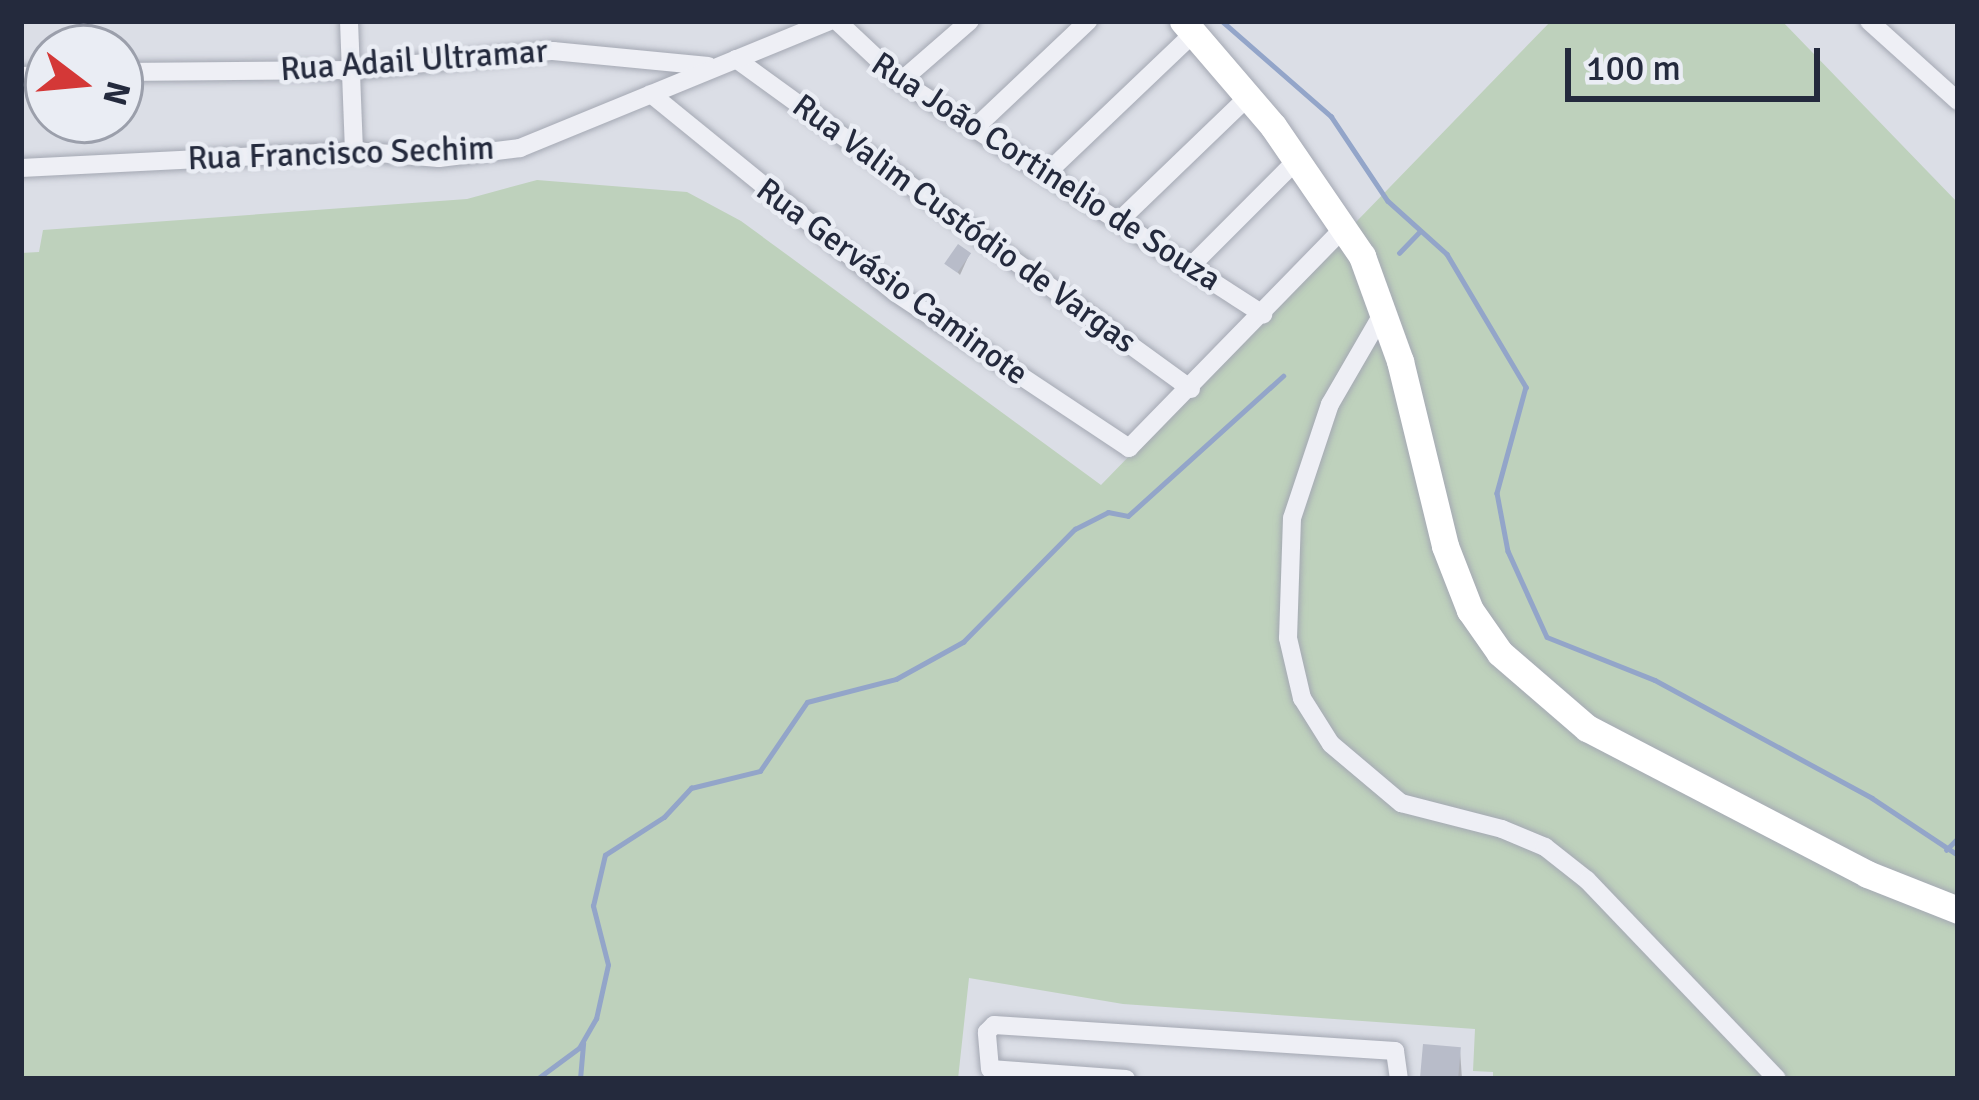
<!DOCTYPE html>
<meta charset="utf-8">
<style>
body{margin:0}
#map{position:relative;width:1979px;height:1100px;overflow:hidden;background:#dbdee6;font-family:Signika,sans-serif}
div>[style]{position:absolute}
.green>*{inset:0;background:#bed1bc}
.shadow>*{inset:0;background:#0003}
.stream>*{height:4.5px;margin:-2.25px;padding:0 2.25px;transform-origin:2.25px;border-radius:2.25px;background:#93a5c9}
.building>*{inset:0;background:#b8bcc9;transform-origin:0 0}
.roads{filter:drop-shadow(0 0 3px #a4a8b3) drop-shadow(0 0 3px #a4a8b3)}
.street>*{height:18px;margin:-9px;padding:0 9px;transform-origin:9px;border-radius:9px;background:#eeeff5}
.secondary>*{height:27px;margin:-13.5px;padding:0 13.5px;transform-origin:13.5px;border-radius:13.5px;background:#fff}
span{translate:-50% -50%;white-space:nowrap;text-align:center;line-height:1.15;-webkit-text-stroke:9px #eaedf4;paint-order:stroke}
.street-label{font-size:33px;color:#242a3d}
.frame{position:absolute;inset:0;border:24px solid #242a3d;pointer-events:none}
.north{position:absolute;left:24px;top:24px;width:120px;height:120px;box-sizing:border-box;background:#eaedf4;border:3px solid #9b9fab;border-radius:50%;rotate:106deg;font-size:33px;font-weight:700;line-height:48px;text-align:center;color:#242a3d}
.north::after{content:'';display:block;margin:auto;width:42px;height:54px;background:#d43837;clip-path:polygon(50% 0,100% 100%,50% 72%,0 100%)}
.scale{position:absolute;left:1565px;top:48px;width:255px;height:54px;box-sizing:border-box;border:6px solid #242a3d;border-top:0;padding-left:15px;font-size:36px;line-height:42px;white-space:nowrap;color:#242a3d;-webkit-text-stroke:9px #eaedf4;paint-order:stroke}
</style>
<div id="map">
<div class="green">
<div style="clip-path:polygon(1551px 21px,1782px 21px,1958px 203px,1958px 1079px,1493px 1079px,1493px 1072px,1473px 1071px,1475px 1029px,1123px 1004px,969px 978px,958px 1079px,21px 1079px,21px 253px,39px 252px,43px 230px,467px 199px,537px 180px,687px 192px,741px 221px,1101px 485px)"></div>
</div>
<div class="shadow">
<div style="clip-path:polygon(969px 255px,960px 275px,948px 263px)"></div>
<div style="clip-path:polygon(1460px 1050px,1462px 1079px,1422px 1079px)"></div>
</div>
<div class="stream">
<div style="left:1222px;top:21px;width:145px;rotate:41.1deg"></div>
<div style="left:1331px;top:116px;width:102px;rotate:56.2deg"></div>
<div style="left:1388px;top:201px;width:79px;rotate:41.9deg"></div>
<div style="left:1447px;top:254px;width:155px;rotate:59.3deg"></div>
<div style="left:1526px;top:387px;width:110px;rotate:105.3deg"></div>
<div style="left:1497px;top:493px;width:59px;rotate:79.3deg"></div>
<div style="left:1508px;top:551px;width:94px;rotate:65.6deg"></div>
<div style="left:1547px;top:637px;width:116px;rotate:21.7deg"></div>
<div style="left:1655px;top:680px;width:247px;rotate:28.5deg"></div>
<div style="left:1872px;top:798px;width:103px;rotate:33.5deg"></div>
<div style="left:1399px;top:253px;width:30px;rotate:-46deg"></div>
<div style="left:1946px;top:850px;width:17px;rotate:-45deg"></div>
<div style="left:537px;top:1079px;width:52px;rotate:-36.4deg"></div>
<div style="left:579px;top:1048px;width:34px;rotate:-60deg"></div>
<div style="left:596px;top:1019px;width:55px;rotate:-77.5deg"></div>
<div style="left:608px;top:965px;width:61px;rotate:-104.3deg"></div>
<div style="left:593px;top:906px;width:52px;rotate:-76.8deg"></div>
<div style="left:605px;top:855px;width:70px;rotate:-32.8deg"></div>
<div style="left:664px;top:817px;width:40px;rotate:-47deg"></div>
<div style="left:691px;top:788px;width:71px;rotate:-13.8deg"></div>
<div style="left:760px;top:771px;width:83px;rotate:-55.7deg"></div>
<div style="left:807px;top:702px;width:92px;rotate:-14.5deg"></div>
<div style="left:896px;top:679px;width:77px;rotate:-28.9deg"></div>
<div style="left:963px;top:642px;width:159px;rotate:-45.3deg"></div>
<div style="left:1075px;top:529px;width:37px;rotate:-27deg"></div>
<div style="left:1108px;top:512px;width:20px;rotate:11deg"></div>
<div style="left:1128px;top:516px;width:209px;rotate:-42.1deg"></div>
<div style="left:580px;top:1079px;width:36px;rotate:-85deg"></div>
</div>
<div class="building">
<div style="left:958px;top:244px;width:16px;height:24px;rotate:35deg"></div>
<div style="left:1423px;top:1044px;width:38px;height:35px;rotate:5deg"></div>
</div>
<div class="roads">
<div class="street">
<div style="left:349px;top:21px;width:130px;rotate:87.8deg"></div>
<div style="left:837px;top:21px;width:88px;rotate:43.2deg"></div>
<div style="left:901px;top:81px;width:431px;rotate:32.8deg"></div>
<div style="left:1869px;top:21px;width:120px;rotate:42deg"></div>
<div style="left:736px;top:59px;width:562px;rotate:35.95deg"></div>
<div style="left:120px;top:72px;width:231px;rotate:-0.5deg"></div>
<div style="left:351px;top:70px;width:203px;rotate:-5.4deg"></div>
<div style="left:553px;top:51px;width:156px;rotate:5.5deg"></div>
<div style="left:21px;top:76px;width:27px;rotate:-2deg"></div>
<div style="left:901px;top:81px;width:91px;rotate:-41deg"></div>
<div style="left:651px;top:94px;width:316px;rotate:39.1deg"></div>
<div style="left:896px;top:293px;width:280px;rotate:33.6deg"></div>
<div style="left:1129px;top:448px;width:310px;rotate:-45.7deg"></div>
<div style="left:977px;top:126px;width:153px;rotate:-43.4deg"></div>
<div style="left:21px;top:168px;width:333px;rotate:-2.9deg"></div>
<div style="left:354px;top:151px;width:85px;rotate:4.7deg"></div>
<div style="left:439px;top:158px;width:82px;rotate:-7deg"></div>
<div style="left:520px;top:148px;width:334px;rotate:-22.3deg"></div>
<div style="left:1049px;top:171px;width:200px;rotate:-43.6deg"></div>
<div style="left:1120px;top:220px;width:179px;rotate:-43.9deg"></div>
<div style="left:1191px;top:266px;width:151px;rotate:-45deg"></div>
<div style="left:1384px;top:311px;width:108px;rotate:120.1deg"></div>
<div style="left:1330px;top:404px;width:120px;rotate:108.4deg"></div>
<div style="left:1292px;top:518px;width:120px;rotate:91.9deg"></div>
<div style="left:1288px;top:638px;width:62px;rotate:76.9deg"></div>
<div style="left:1302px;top:698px;width:54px;rotate:57.8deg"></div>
<div style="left:1331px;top:744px;width:92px;rotate:40.1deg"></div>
<div style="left:1401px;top:803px;width:104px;rotate:14.4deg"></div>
<div style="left:1502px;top:829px;width:47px;rotate:22.7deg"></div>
<div style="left:1545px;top:847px;width:53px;rotate:38.2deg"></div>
<div style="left:1587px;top:880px;width:275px;rotate:46.3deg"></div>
<div style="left:1126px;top:1079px;width:136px;rotate:-175.8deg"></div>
<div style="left:990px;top:1069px;width:37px;rotate:-95deg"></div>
<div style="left:987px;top:1032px;width:10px;rotate:-45deg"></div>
<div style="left:994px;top:1025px;width:402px;rotate:3.7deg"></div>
<div style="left:1395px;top:1051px;width:28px;rotate:82deg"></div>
</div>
<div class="secondary">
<div style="left:1183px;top:21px;width:138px;rotate:49.4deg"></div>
<div style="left:1273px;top:126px;width:158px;rotate:55.6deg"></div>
<div style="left:1362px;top:256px;width:112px;rotate:70.1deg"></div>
<div style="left:1400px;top:361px;width:190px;rotate:76.3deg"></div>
<div style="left:1445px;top:546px;width:69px;rotate:68.7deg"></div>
<div style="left:1470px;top:610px;width:52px;rotate:55.1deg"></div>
<div style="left:1500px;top:653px;width:115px;rotate:40.8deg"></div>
<div style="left:1587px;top:728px;width:316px;rotate:27.5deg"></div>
<div style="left:1867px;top:874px;width:98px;rotate:21.6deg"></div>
</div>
</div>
<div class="street-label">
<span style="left:414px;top:61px;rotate:-4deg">Rua Adail Ultramar</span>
<span style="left:341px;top:154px;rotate:-2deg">Rua Francisco Sechim</span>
<span style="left:1046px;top:172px;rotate:33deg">Rua João Cortinelio de Souza</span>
<span style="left:964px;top:224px;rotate:36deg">Rua Valim Custódio de Vargas</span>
<span style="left:892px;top:282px;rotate:36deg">Rua Gervásio Caminote</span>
</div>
<div class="frame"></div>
<div class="north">N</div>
<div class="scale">100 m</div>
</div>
